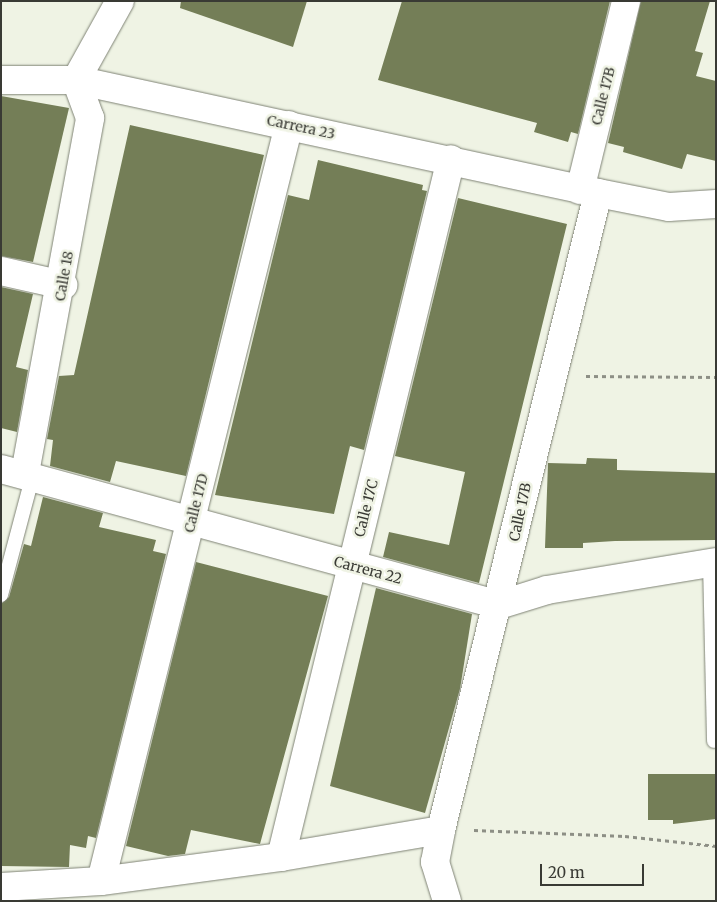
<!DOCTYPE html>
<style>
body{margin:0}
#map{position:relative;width:717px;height:902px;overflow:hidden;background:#eff3e4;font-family:Merriweather,serif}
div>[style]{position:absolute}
.building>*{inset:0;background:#747e57}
.path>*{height:3px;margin-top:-1.5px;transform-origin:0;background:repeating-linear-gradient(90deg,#8d8f85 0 4px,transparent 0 8px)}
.roads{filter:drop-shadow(0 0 1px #7f8375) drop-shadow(0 0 1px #7f8375)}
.service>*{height:14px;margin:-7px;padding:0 7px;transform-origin:7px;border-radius:7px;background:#fff}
.minor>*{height:28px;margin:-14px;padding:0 14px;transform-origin:14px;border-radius:14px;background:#fff}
span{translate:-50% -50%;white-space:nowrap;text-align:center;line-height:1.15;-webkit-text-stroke:5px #eff3e4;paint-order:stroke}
.street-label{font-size:14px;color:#393a34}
.frame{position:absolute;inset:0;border:2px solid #393a34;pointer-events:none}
.scale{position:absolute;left:540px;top:864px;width:104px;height:22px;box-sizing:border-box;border:2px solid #393a34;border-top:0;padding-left:6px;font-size:15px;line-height:18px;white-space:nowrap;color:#393a34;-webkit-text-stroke:4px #eff3e4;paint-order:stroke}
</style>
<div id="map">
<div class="building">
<div style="clip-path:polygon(181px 1px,307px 1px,293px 47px,180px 8px)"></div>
<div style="clip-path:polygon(402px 1px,610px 1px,578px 134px,571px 132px,568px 142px,534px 132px,537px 123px,378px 80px)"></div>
<div style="clip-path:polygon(641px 1px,710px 1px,695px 51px,703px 53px,696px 76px,716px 81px,716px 161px,687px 154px,682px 169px,623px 152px,624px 147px,608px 143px)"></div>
<div style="clip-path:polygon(1px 96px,69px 108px,33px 262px,1px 256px)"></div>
<div style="clip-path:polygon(130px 125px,264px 155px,186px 476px,116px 461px,110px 482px,50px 466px,53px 440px,47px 439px,59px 376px,74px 375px)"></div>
<div style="clip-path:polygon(318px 160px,423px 185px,422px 190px,427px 191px,364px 450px,350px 446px,334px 514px,215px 495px,288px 195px,309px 200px)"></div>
<div style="clip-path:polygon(458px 198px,567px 224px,479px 583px,383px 557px,389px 532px,449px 545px,465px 472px,395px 456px)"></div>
<div style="clip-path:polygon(1px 287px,33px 294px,16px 367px,28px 370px,17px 432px,1px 428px)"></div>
<div style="clip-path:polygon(587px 458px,617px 459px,617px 470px,716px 473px,716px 540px,615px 541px,583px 543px,583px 548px,545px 548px,548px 463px,586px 464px)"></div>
<div style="clip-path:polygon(43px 497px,103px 513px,99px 527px,156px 540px,153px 551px,166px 554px,96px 838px,88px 836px,86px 848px,70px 845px,69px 867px,1px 866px,1px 604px,9px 597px,24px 544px,31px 546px)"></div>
<div style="clip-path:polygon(196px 562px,328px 596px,260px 844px,191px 830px,185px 854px,168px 856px,126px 846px)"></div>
<div style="clip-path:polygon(376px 588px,472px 614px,460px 689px,425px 813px,330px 786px)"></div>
<div style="clip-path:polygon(648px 774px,716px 774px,716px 819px,673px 824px,673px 820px,648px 820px)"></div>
</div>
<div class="path">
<div style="left:586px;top:376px;width:130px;rotate:0.4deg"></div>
<div style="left:474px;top:830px;width:151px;rotate:2.3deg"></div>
<div style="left:625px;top:836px;width:92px;rotate:6.3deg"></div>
</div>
<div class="roads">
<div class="service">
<div style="left:710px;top:562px;width:179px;rotate:88.7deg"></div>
<div style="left:1px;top:595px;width:124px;rotate:-75.1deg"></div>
</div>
<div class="minor">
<div style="left:1px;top:80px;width:75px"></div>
<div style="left:76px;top:80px;width:534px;rotate:12.21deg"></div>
<div style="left:598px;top:193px;width:72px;rotate:11.2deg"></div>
<div style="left:669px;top:207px;width:47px;rotate:-3.7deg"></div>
<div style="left:580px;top:190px;width:195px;rotate:-76.3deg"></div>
<div style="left:1px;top:271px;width:64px;rotate:12.7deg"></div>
<div style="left:1px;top:469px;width:516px;rotate:15.27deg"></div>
<div style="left:499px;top:605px;width:50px;rotate:-17.4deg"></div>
<div style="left:547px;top:590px;width:171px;rotate:-9.4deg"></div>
<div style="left:25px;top:473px;width:361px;rotate:-79.6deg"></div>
<div style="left:90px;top:118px;width:40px;rotate:-110.2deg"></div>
<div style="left:76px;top:80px;width:90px;rotate:-60.9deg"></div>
<div style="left:281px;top:857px;width:718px;rotate:-76.31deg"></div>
<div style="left:101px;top:881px;width:779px;rotate:-76.04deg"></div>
<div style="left:1px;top:887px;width:100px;rotate:-3.4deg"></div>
<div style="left:101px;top:881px;width:182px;rotate:-7.6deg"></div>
<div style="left:281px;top:857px;width:162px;rotate:-9.6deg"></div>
<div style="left:447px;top:901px;width:41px;rotate:-107.1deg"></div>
<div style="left:435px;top:862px;width:33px;rotate:-79deg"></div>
<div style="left:441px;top:830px;width:656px;rotate:-76.15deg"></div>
</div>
</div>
<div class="street-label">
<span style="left:603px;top:96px;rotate:-76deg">Calle 17B</span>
<span style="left:301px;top:127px;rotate:12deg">Carrera 23</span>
<span style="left:64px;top:276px;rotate:-80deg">Calle 18</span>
<span style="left:196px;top:503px;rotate:-76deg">Calle 17D</span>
<span style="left:366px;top:508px;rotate:-76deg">Calle 17C</span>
<span style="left:520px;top:512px;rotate:-78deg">Calle 17B</span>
<span style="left:368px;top:570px;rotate:15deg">Carrera 22</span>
</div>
<div class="frame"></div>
<div class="scale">20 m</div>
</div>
